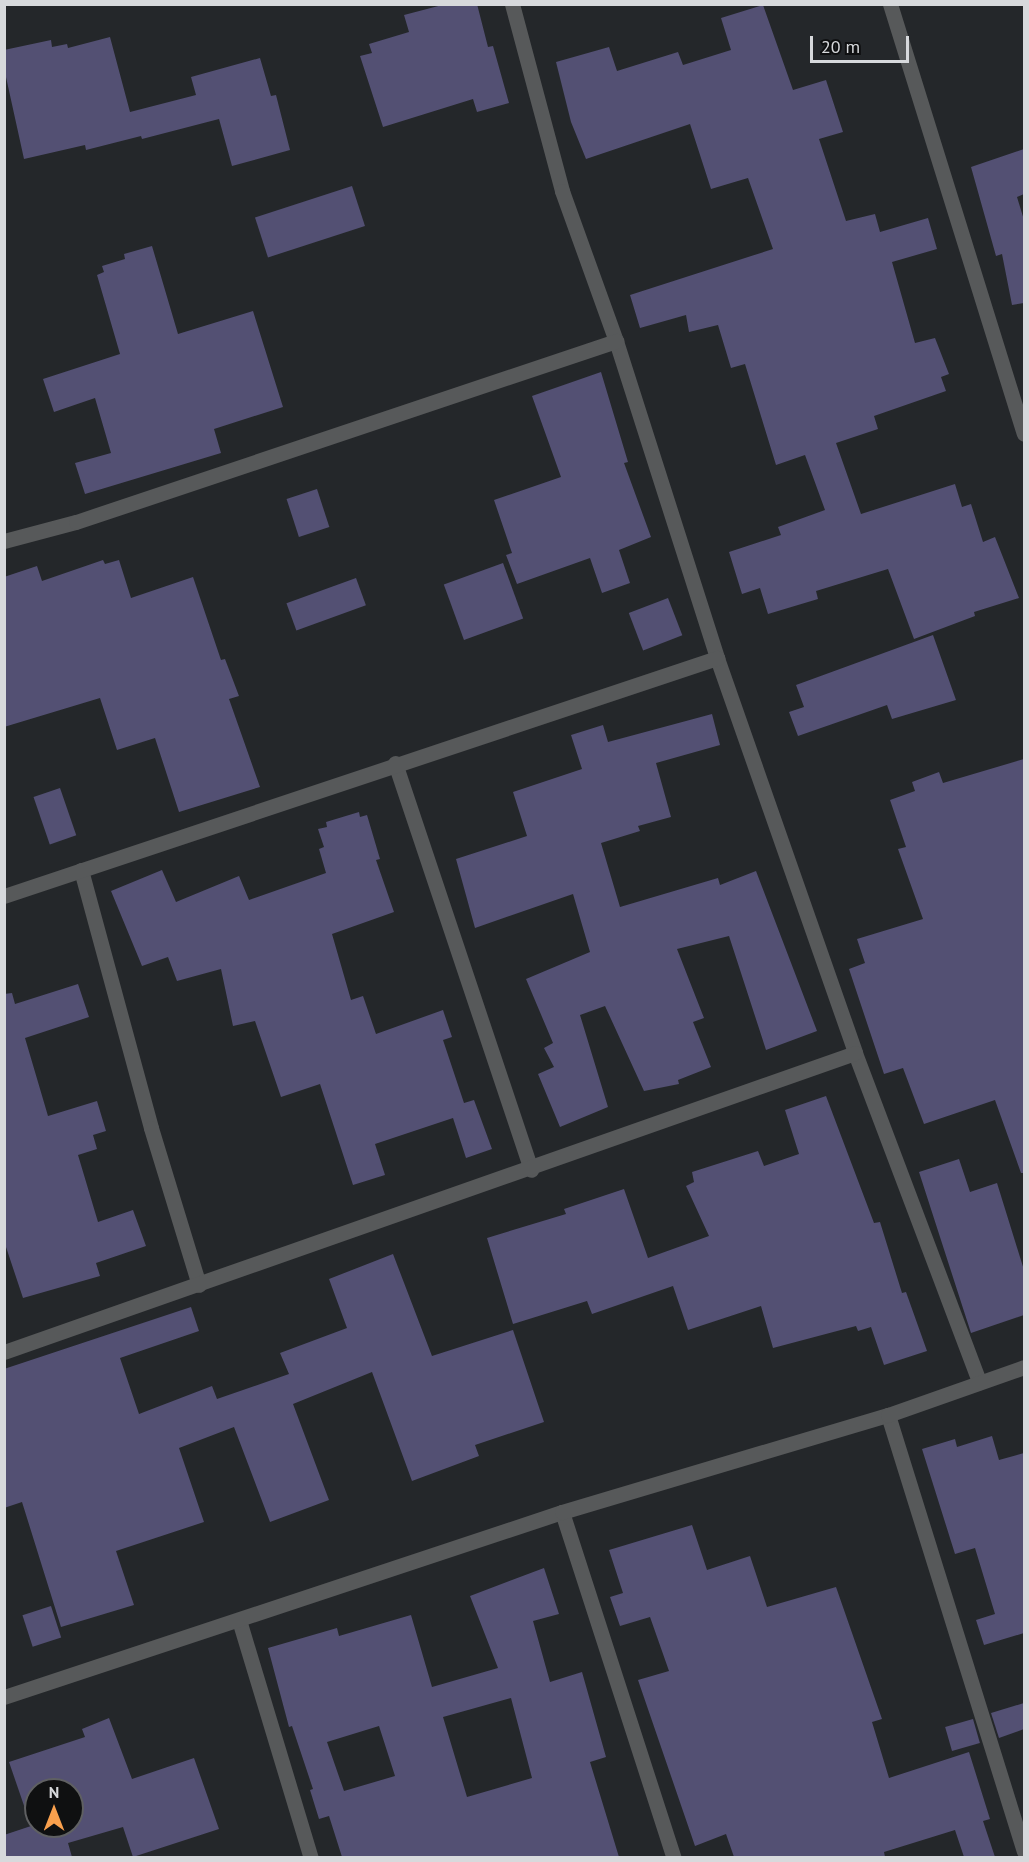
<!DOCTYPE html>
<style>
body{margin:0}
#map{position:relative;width:1029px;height:1862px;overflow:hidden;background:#24272a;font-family:"PT Sans",sans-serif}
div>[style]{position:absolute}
.building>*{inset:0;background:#535073;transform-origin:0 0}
.minor>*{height:15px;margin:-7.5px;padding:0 7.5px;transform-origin:7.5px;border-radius:7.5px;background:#57595a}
span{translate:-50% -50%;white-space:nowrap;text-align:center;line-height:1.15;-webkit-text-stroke:4.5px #0f1011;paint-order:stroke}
.frame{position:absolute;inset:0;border:6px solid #d7d9dc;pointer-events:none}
.north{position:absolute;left:24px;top:1778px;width:60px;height:60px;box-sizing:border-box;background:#0f1011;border:2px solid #5f6062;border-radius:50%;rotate:0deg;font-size:16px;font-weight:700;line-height:24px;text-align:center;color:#d7d9dc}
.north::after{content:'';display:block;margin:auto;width:21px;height:27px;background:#f9a04d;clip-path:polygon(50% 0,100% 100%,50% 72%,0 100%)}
.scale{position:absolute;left:810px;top:36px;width:99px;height:27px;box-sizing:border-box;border:3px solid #d7d9dc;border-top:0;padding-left:8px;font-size:18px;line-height:21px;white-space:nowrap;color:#d7d9dc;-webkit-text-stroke:4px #0f1011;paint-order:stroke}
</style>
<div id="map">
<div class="building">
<div style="clip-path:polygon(446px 4px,477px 4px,488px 47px,493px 46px,509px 103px,477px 112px,473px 99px,383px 127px,360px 56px,372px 53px,369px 44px,409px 32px,404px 15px)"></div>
<div style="clip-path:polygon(763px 5px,793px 90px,826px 80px,843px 132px,819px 139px,846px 221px,875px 214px,880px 232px,928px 218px,937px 249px,892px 262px,915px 343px,935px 338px,949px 374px,941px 377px,946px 391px,874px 416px,878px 429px,836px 443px,861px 514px,955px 484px,962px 507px,971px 504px,983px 542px,995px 537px,1019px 598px,974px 612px,975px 616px,914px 639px,888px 569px,816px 591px,818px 599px,768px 614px,760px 588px,742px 594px,729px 552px,781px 535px,778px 527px,825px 510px,805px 455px,776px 465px,745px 364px,731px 368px,718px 325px,689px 332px,686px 315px,640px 328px,630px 295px,773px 249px,748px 178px,711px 189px,690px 124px,586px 159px,571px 122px,556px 62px,609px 47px,617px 71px,678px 52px,683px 65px,731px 50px,721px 18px)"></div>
<div style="clip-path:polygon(110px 37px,130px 112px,196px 95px,191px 77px,260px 58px,271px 96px,276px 95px,290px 150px,232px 166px,219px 119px,142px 139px,141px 136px,86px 150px,85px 145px,24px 159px,4px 68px,4px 50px,51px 40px,52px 47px,67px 44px,68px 48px)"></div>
<div style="clip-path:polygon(1024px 149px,1024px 194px,1017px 197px,1024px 220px,1024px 303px,1012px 305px,1002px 254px,996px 256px,971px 167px)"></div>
<div style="left:352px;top:186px;width:42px;height:102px;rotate:72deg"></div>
<div style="clip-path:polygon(152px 246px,178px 334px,253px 311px,283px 407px,214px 429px,221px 453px,85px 494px,75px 463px,111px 453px,95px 398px,54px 412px,43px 379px,120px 354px,97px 275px,104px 272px,102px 266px,125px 259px,124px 254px)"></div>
<div style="clip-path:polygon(601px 372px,628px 462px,624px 463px,651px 537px,619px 550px,630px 583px,602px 593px,590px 558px,517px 584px,506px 555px,512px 553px,494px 500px,561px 477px,532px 396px)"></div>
<div style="left:317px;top:489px;width:40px;height:32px;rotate:72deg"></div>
<div style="clip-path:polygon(103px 560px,105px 564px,119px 560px,131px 598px,193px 577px,221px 660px,225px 659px,239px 696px,229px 699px,260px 787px,179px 812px,155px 738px,117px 750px,100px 698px,4px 727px,4px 577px,37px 566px,42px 581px)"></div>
<div style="left:503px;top:563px;width:59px;height:63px;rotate:70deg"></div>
<div style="left:356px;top:578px;width:29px;height:74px;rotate:70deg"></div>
<div style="left:668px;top:598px;width:40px;height:42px;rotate:69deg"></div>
<div style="clip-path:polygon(933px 635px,956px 700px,892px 719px,887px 705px,798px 736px,789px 712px,804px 707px,796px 685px)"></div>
<div style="clip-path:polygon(712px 714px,720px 745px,656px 763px,671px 817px,638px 826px,640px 831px,601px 843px,620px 907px,718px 878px,720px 885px,756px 871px,817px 1031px,766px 1050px,729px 936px,677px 949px,704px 1018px,693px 1022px,711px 1067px,678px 1080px,679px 1084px,644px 1091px,605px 1006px,580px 1015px,608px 1107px,560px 1127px,538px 1074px,554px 1067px,544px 1048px,553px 1043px,526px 979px,590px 952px,573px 894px,475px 928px,456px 859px,527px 836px,513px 792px,582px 769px,571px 735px,603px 725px,608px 742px)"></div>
<div style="clip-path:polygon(1024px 759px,1024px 1173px,1021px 1173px,995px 1100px,924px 1124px,903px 1068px,884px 1074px,849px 969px,865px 963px,857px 939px,923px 919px,898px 849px,906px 847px,890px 800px,915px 791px,912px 782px,939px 772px,943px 783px)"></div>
<div style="left:60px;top:788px;width:50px;height:28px;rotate:71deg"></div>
<div style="clip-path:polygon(359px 812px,360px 817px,367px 815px,380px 859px,376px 860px,394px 912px,332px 934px,351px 1000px,363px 996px,376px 1034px,443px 1010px,452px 1037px,443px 1040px,464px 1103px,474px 1100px,492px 1149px,466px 1158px,453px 1118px,375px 1144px,385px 1175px,353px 1185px,320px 1084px,281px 1097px,255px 1021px,233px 1026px,221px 969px,177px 981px,168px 957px,142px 966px,111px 891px,162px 870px,176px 902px,239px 876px,249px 900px,326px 873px,319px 849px,324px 847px,318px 829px,327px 827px,326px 822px)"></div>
<div style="clip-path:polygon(78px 984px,89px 1017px,25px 1038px,48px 1116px,97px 1101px,106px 1131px,93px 1135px,97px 1149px,78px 1155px,98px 1222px,133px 1210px,146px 1246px,96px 1263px,100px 1276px,23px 1298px,4px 1241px,4px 994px,12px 993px,15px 1004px)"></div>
<div style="clip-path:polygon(826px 1096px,874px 1223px,880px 1222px,902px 1293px,906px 1292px,927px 1351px,884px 1365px,871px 1327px,858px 1331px,856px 1326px,773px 1348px,761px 1306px,688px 1330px,673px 1286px,592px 1314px,587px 1301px,513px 1324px,487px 1238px,566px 1214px,564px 1209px,624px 1189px,648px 1258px,709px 1236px,686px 1186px,694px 1182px,692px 1172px,758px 1151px,764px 1166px,799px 1154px,785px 1110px)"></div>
<div style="clip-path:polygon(959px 1159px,970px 1192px,997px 1183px,1024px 1270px,1024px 1315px,971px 1333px,919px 1172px)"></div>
<div style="clip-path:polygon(393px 1254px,432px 1356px,513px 1330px,544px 1422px,475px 1445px,479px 1456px,412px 1481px,372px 1372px,293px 1404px,329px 1500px,270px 1522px,234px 1427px,179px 1448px,204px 1522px,116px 1551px,134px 1605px,61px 1627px,22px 1502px,4px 1508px,4px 1369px,191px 1307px,199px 1331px,120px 1358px,139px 1414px,212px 1386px,217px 1399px,289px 1374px,280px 1353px,347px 1328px,329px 1279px)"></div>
<div style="clip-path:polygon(992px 1436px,999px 1460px,1024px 1453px,1024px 1633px,984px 1645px,976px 1620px,995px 1614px,975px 1548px,955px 1554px,922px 1449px,955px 1439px,957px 1447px)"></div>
<div style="clip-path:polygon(692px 1525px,707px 1570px,750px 1556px,767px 1607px,836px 1587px,882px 1719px,872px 1722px,889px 1778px,969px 1752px,990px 1819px,983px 1821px,995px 1857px,964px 1857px,955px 1830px,884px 1852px,885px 1857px,734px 1857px,726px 1834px,695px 1846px,638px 1680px,669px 1671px,650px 1617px,620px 1626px,610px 1597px,623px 1593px,609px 1550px)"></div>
<div style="clip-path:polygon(evenodd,544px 1568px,559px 1614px,533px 1621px,550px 1682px,582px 1672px,606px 1757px,590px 1762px,619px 1857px,342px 1857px,329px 1816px,319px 1819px,310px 1790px,313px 1789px,292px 1726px,289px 1727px,268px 1648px,337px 1628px,339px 1636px,411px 1615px,432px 1687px,498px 1668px,470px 1596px,544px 1568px,511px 1698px,532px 1778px,467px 1797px,443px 1717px,511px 1698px,544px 1568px,379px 1726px,395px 1776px,344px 1791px,327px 1742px,379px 1726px)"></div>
<div style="left:51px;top:1606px;width:33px;height:30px;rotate:72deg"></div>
<div style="clip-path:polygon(1024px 1703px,1024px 1729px,999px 1738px,991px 1713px)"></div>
<div style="clip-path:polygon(evenodd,109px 1718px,132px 1779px,194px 1758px,219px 1829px,133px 1857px,123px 1827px,68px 1843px,72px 1857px,4px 1857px,4px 1835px,31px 1826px,9px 1762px,85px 1737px,82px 1729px,109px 1718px,36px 1790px,72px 1790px,72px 1826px,36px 1826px,36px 1790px)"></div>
<div style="left:973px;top:1719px;width:25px;height:29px;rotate:74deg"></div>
</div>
<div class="minor">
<div style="left:512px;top:4px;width:194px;rotate:75deg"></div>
<div style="left:562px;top:191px;width:159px;rotate:70.2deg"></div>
<div style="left:616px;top:341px;width:333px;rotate:72.3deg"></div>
<div style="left:717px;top:658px;width:418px;rotate:70.7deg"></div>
<div style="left:855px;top:1053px;width:352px;rotate:69.3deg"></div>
<div style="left:890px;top:4px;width:450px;rotate:72.7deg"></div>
<div style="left:4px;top:541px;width:74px;rotate:-14.8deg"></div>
<div style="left:76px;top:522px;width:570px;rotate:-18.53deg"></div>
<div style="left:395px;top:763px;width:429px;rotate:71.5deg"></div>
<div style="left:81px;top:870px;width:267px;rotate:74.8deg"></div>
<div style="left:151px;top:1128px;width:164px;rotate:73deg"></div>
<div style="left:4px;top:896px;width:752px;rotate:-18.46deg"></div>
<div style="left:4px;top:1352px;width:902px;rotate:-19.36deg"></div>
<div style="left:888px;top:1415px;width:457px;rotate:72.7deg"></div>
<div style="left:562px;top:1512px;width:364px;rotate:72.1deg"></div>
<div style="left:239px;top:1620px;width:249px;rotate:73.2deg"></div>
<div style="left:4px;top:1697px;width:588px;rotate:-18.34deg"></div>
<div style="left:562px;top:1512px;width:340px;rotate:-16.6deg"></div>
<div style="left:888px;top:1415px;width:144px;rotate:-19.4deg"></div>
</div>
<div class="frame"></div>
<div class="north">N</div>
<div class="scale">20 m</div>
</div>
